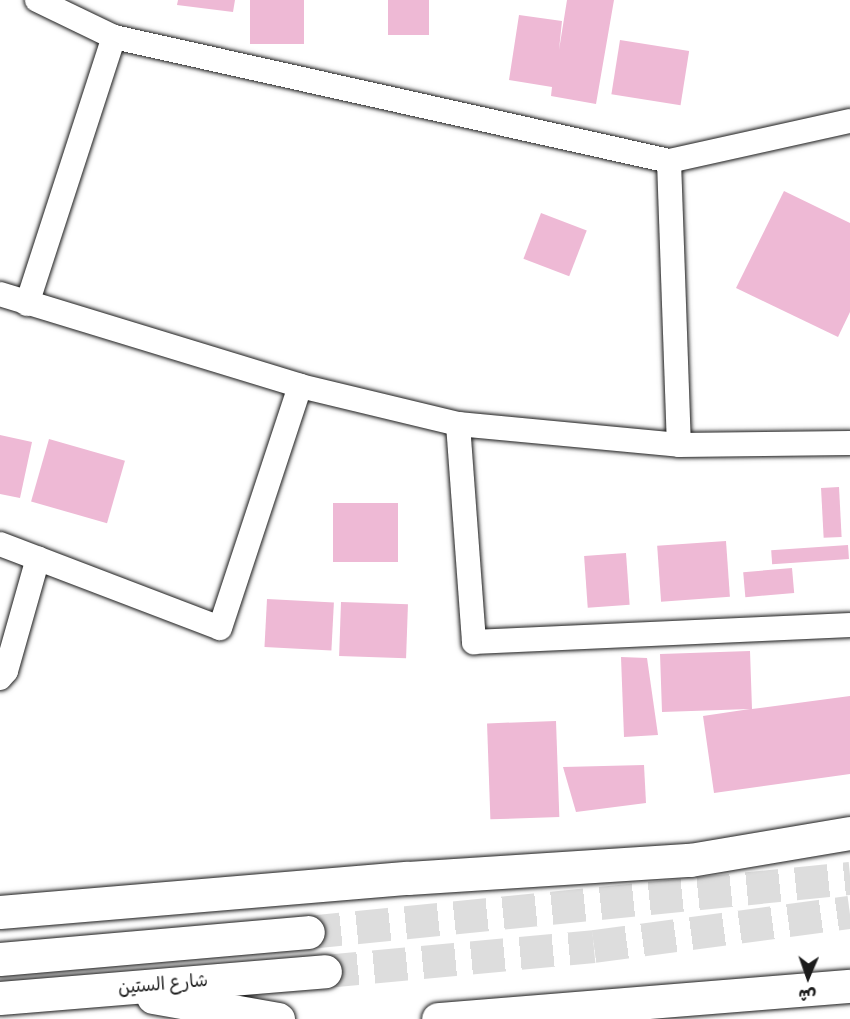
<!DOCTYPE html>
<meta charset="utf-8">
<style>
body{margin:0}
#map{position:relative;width:850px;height:1019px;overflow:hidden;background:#fff;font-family:Itim,"Playpen Sans Arabic",sans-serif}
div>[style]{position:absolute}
.building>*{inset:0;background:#eeb9d5;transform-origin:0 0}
.highway-tunnel>*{height:33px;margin-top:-16.5px;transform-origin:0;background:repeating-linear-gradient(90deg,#ddd 0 33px,transparent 0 49px)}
.roads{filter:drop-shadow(0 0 2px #1c1c1c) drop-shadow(0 0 2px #1c1c1c)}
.street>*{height:24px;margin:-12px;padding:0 12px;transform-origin:12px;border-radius:12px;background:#fff}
.highway>*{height:33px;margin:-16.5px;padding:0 16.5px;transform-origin:16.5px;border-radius:16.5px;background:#fff}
span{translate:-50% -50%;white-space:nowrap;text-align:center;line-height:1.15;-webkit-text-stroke:6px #fff;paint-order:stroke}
.street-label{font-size:18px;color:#1c1c1c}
.north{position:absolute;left:778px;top:947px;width:60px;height:60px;-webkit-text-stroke:4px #fff;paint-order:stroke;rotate:182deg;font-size:16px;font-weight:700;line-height:24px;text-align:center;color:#1c1c1c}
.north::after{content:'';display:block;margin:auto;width:21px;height:27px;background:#1c1c1c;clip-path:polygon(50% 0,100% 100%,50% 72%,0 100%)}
</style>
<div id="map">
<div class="building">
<div style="clip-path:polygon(178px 0,235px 0,233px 12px,177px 5px)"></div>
<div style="left:250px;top:0;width:54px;height:44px"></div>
<div style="left:388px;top:0;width:41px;height:35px"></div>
<div style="clip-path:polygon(567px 0,614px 0,596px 104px,551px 96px,552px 87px,509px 80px,519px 15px,562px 21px,559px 50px)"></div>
<div style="left:620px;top:40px;width:70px;height:55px;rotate:9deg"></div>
<div style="clip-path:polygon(784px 191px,850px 223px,850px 312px,838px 337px,736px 288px)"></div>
<div style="left:541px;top:213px;width:49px;height:49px;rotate:21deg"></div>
<div style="clip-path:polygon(0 435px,32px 442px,20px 498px,0 494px)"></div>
<div style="left:49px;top:439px;width:79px;height:65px;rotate:16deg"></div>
<div style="left:839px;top:487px;width:50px;height:18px;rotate:87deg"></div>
<div style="left:398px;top:503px;width:59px;height:65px;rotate:90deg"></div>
<div style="left:726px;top:541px;width:56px;height:69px;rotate:86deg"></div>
<div style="left:848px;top:545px;width:14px;height:77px;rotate:86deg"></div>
<div style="left:626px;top:553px;width:52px;height:42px;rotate:86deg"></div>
<div style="left:792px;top:568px;width:25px;height:49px;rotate:85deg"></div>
<div style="left:267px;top:599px;width:67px;height:48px;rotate:3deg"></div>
<div style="left:341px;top:602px;width:67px;height:54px;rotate:2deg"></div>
<div style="clip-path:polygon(750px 651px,752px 709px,850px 696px,850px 774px,714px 793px,703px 716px,750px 709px,662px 712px,660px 654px)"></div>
<div style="clip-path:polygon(621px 657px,647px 658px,658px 735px,624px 737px)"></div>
<div style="left:556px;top:721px;width:96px;height:69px;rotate:88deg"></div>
<div style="clip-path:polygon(644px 765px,646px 803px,576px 812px,563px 767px)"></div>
</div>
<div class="highway-tunnel">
<div style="left:308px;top:932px;width:545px;rotate:-5.69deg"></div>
<div style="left:325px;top:971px;width:270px;rotate:-5.3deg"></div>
<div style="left:594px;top:946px;width:258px;rotate:-7.6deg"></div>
</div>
<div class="roads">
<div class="street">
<div style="left:37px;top:0;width:85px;rotate:25.7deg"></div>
<div style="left:114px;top:37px;width:569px;rotate:12.59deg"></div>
<div style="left:669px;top:161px;width:185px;rotate:-12.5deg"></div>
<div style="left:669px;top:161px;width:284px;rotate:88deg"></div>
<div style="left:0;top:294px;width:314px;rotate:17deg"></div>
<div style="left:300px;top:386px;width:163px;rotate:13.5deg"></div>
<div style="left:458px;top:424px;width:222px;rotate:5.4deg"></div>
<div style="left:679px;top:445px;width:171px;rotate:-0.7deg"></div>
<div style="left:27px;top:304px;width:281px;rotate:-72deg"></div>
<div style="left:458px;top:424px;width:219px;rotate:85.8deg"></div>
<div style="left:474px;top:642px;width:376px;rotate:-2.6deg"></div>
<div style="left:0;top:544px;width:235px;rotate:20.9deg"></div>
<div style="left:220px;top:628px;width:255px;rotate:-71.7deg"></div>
<div style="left:0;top:678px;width:9px;rotate:-49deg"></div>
<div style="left:6px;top:671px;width:117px;rotate:-74.2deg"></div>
</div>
<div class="highway">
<div style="left:0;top:912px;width:409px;rotate:-4.8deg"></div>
<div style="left:408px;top:878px;width:283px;rotate:-3.7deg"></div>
<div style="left:690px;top:860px;width:162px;rotate:-9.6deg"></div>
<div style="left:0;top:959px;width:309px;rotate:-5deg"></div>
<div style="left:153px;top:997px;width:127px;rotate:10deg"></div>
<div style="left:0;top:998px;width:326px;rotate:-4.7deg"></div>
<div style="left:438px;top:1019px;width:413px;rotate:-4.6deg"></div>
</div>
</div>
<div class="street-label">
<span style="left:163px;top:984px;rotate:-5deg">شارع الستين</span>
</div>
<div class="north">ش</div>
</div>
